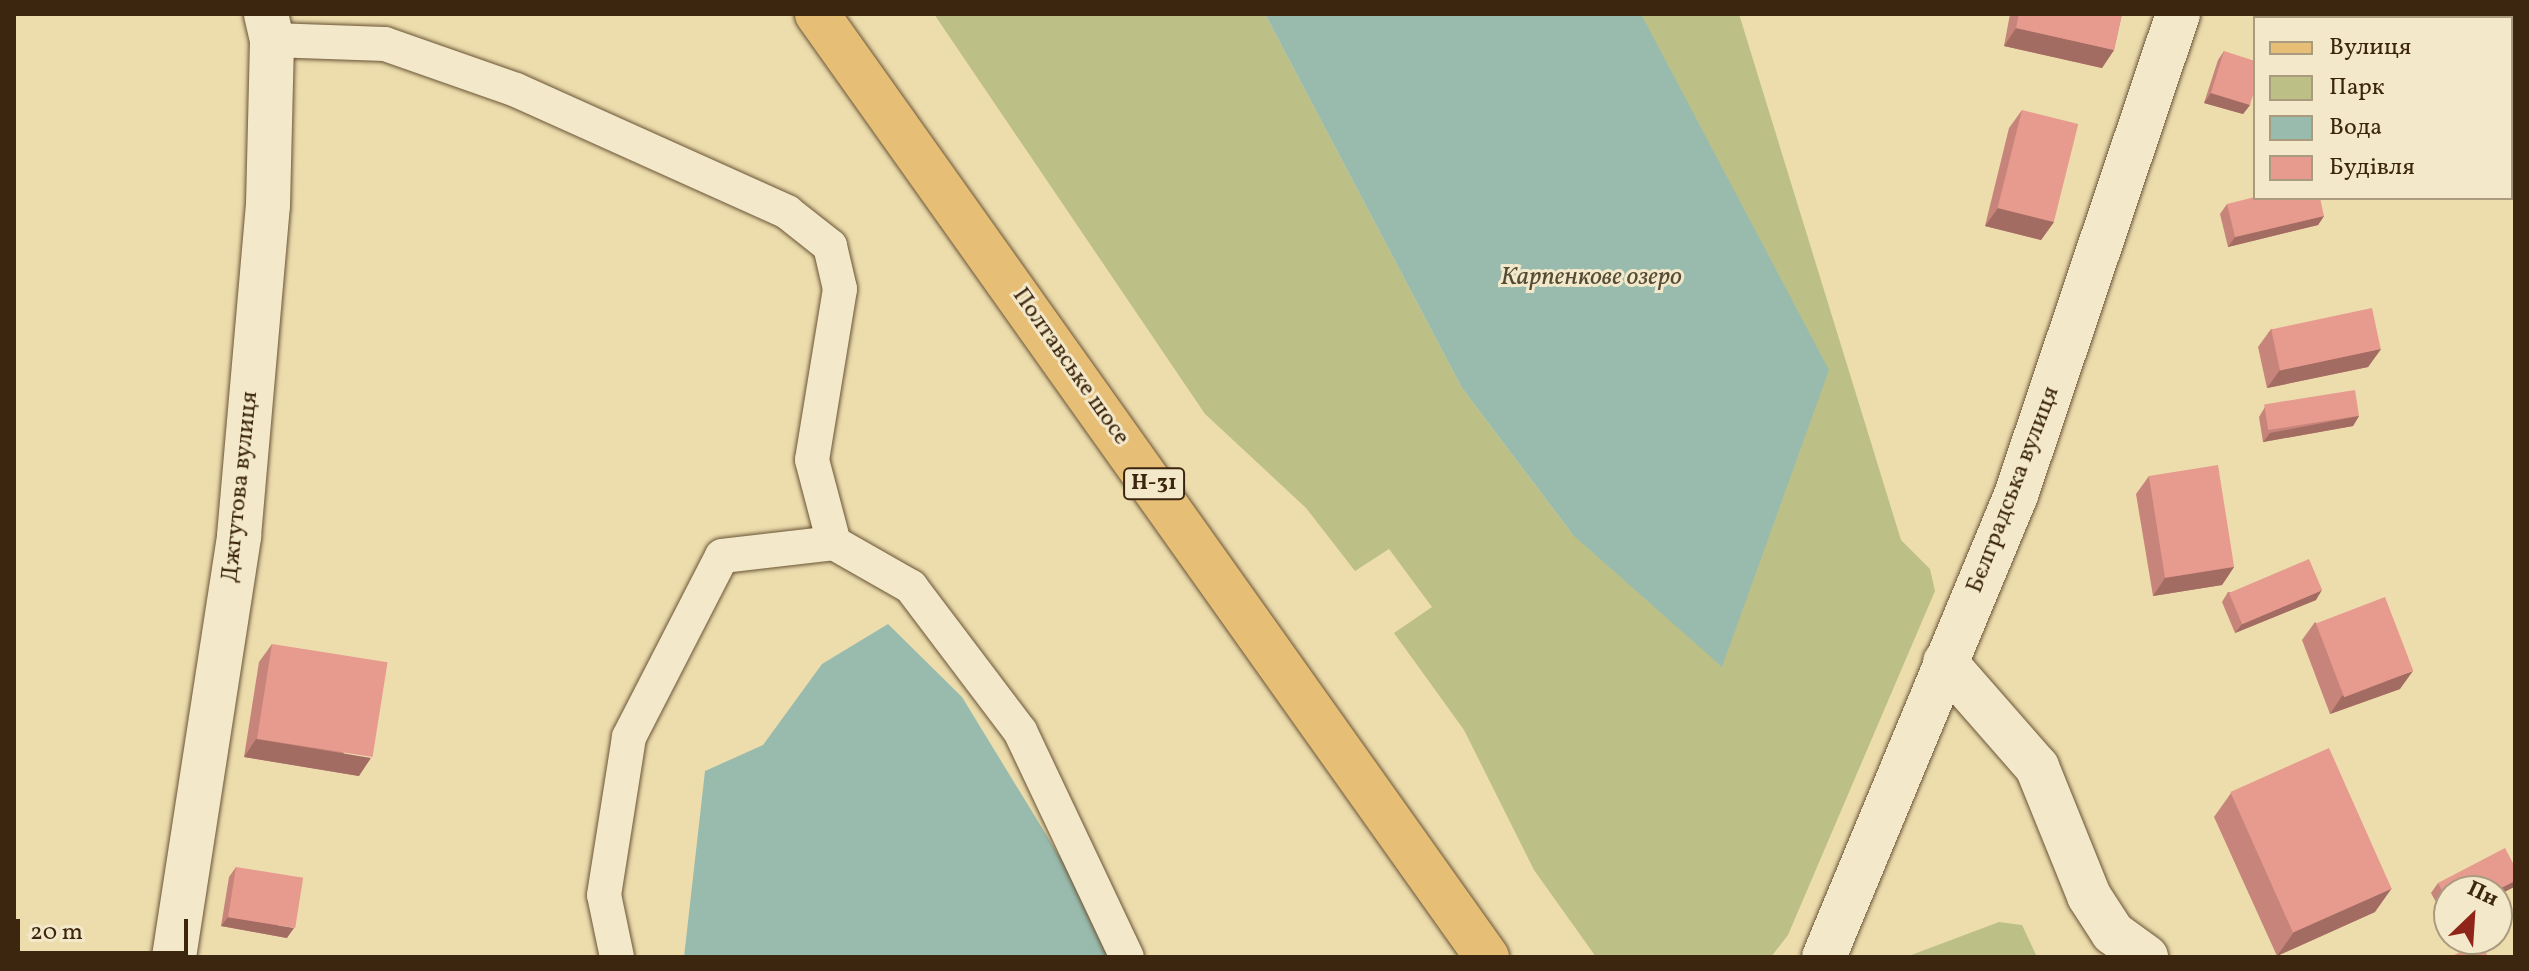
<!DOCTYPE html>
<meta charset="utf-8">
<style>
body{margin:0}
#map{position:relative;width:2529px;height:971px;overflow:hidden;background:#edddad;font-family:Vollkorn,serif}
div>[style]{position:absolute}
.green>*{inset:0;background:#bcc087}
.water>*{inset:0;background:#99bbae}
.roads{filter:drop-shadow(0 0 2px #695436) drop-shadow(0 0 2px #695436)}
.service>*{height:34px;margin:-17px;padding:0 17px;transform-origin:17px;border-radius:17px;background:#f3e9ca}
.minor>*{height:44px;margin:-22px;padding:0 22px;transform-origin:22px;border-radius:22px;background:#f3e9ca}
.tertiary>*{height:44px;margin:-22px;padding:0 22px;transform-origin:22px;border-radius:22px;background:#f3e9ca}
.primary>*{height:44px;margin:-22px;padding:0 22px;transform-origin:22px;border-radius:22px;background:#e6be76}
.wall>*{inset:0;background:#c7847a;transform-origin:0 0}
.shaded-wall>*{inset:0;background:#a26c63}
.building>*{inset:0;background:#e79a8e;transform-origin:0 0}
span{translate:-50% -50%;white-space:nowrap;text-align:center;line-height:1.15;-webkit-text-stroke:6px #f3e9ca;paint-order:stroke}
.shield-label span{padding:2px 6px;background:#f3e9ca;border:2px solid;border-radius:6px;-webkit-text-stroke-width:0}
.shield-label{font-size:22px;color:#3d260f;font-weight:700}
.street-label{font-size:24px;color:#3d260f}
.water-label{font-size:26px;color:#544b37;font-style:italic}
.frame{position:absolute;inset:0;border:16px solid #3d260f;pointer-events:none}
.legend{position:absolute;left:2253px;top:16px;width:260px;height:184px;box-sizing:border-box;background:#f3e9ca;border:2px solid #aa9b7f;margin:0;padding:10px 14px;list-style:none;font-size:24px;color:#3d260f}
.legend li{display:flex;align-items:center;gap:16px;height:40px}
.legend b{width:40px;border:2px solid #aa9b7f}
.north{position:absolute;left:2433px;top:875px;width:80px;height:80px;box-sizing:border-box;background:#f3e9ca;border:2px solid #aa9b7f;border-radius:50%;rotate:25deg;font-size:22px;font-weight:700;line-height:32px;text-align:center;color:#3d260f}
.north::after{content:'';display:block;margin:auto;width:28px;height:36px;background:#8f2418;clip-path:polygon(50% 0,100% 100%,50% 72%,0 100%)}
.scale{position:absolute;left:16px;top:919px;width:172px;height:36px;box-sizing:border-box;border:4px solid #3d260f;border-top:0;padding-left:10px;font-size:24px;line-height:28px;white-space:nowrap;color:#3d260f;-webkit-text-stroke:6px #f3e9ca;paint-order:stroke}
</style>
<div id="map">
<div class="green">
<div style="clip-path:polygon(934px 14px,1265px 14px,1462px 388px,1573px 535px,1649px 33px,1641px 14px,1739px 14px,1901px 540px,1930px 569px,1935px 591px,1788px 935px,1771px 957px,1596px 957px,1534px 870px,1464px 730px,1394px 633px,1432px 607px,1389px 549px,1355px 571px,1306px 508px,1205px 414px)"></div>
<div style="clip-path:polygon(1999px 922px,2022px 925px,2037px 957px,1906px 957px)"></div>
</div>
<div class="water">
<div style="clip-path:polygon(1265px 14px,1641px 14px,1829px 370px,1722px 667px,1573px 535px,1462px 388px)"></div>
<div style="clip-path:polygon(888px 624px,962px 697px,1094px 913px,1108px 957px,684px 957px,705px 771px,763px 745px,822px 664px)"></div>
</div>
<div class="roads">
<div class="service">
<div style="left:272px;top:40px;width:113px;rotate:2deg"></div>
<div style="left:385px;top:44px;width:139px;rotate:19.3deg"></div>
<div style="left:516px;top:90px;width:297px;rotate:24.2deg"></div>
<div style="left:787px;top:212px;width:55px;rotate:38.3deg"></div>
<div style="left:830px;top:246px;width:44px;rotate:76.9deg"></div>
<div style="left:840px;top:289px;width:173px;rotate:99.3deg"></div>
<div style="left:812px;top:460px;width:86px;rotate:75.2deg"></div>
<div style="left:617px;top:957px;width:63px;rotate:-101.8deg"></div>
<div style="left:604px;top:895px;width:160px;rotate:-81deg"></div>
<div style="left:629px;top:737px;width:203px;rotate:-62.8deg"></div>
<div style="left:722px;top:556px;width:113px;rotate:-6.6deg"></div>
<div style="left:834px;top:543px;width:89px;rotate:29.7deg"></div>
<div style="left:911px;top:587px;width:181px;rotate:52.9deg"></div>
<div style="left:1020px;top:731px;width:250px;rotate:64.7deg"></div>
</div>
<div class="minor">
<div style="left:1945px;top:662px;width:140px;rotate:48.8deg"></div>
<div style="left:2037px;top:767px;width:139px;rotate:68deg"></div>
<div style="left:2089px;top:896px;width:44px;rotate:57deg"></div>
<div style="left:2113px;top:933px;width:41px;rotate:36deg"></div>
<div style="left:174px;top:957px;width:426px;rotate:-81.2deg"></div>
<div style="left:239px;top:536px;width:332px;rotate:-85deg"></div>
<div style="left:268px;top:205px;width:165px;rotate:-88.6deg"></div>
<div style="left:272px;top:40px;width:27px;rotate:-103deg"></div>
</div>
<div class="tertiary">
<div style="left:1824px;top:957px;width:500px;rotate:-67.43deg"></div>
<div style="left:2016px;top:495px;width:508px;rotate:-71.39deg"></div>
</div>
<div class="primary">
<div style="left:817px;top:14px;width:1157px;rotate:54.61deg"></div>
</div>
</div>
<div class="wall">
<div style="clip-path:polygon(2010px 14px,2122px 14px,2114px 50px,2102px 68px,2004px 46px)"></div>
<div style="left:2274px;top:14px;width:115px;height:4px"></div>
<div style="clip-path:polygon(2224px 51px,2250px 105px,2243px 114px,2204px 103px,2218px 60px)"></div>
<div style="clip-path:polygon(2022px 110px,2054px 222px,2041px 240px,1985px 226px,2009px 128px)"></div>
<div style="clip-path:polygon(2227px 204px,2324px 216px,2318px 225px,2228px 247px,2220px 214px)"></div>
<div style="clip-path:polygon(2271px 329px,2381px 349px,2368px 367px,2267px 388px,2258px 347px)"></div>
<div style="clip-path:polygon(2265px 407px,2359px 416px,2353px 426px,2263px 442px,2259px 417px)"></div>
<div style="clip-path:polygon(2149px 476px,2234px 567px,2222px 585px,2153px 596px,2136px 494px)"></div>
<div style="clip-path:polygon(2228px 592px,2316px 600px,2235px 633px,2222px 602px)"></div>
<div style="clip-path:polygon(2315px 622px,2400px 689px,2330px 714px,2302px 640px)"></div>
<div style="clip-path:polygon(272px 644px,359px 776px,244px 757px,259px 662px)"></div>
<div style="clip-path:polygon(2231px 793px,2375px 912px,2277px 956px,2214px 817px)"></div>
<div style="clip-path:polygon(236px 867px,287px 938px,221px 926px,229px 877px)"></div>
<div style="clip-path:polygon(2515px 867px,2515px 886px,2497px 896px,2497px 891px,2449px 891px,2449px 921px,2447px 922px,2431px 893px,2438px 883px)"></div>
</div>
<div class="shaded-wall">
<div style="clip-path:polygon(2016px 28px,2114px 50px,2102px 68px,2004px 46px)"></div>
<div style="clip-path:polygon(2211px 93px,2250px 105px,2243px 114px,2204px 103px)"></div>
<div style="clip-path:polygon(1998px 208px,2054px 222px,2041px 240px,1985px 226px)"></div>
<div style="clip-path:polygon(2324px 216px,2318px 225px,2228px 247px,2235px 237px)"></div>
<div style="clip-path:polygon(2381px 349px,2368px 367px,2267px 388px,2280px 370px)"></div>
<div style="clip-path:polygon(2359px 416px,2353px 426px,2263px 442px,2270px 433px)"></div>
<div style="clip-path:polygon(2234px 567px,2222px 585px,2153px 596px,2165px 578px)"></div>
<div style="clip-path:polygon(2322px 590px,2316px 600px,2235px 633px,2242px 624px)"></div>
<div style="clip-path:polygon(2413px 671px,2400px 689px,2330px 714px,2342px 696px)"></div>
<div style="clip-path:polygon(256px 739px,371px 758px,359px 776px,244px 757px)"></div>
<div style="clip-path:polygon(2515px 881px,2514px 887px,2497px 896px,2497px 891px,2495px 891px)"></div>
<div style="clip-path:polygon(2392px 888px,2375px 912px,2277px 956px,2294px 932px)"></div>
<div style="clip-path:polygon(228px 917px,294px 928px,287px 938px,221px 926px)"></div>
</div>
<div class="building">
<div style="clip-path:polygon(2019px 14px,2122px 14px,2114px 50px,2016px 28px)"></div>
<div style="left:2287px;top:14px;width:102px;height:4px"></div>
<div style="clip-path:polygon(2224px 51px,2255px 61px,2255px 88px,2250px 105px,2211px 93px)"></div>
<div style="left:2022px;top:110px;width:58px;height:101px;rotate:14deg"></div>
<div style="clip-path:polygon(2255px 197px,2320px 198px,2324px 216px,2235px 237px,2227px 204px)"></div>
<div style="left:2372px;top:308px;width:42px;height:103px;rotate:78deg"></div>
<div style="left:2355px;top:390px;width:26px;height:92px;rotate:81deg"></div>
<div style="left:2218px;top:465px;width:103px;height:70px;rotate:81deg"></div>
<div style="left:2309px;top:559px;width:34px;height:87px;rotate:67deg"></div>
<div style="left:2385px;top:597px;width:79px;height:74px;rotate:69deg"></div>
<div style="left:272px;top:644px;width:117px;height:96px;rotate:9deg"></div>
<div style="left:2329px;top:748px;width:154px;height:108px;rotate:66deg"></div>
<div style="clip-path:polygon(2505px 848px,2515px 867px,2515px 881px,2495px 891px,2449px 891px,2449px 904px,2438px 883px)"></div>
<div style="left:236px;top:867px;width:68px;height:51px;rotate:9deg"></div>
<div style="clip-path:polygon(2481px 942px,2488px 957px,2450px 957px)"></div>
</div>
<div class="shield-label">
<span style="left:1154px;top:484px">Н-31</span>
</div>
<div class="street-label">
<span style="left:1070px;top:367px;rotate:55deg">Полтавське шосе</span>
<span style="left:241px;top:487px;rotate:-84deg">Джгутова вулиця</span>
<span style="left:2014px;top:490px;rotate:-69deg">Бєлградська вулиця</span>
</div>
<div class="water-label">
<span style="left:1591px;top:278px">Карпенкове озеро</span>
</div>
<div class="frame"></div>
<ul class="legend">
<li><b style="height:10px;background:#e6be76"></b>Вулиця</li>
<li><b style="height:22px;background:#bcc087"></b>Парк</li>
<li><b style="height:22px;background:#99bbae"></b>Вода</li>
<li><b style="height:22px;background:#e79a8e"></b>Будівля</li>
</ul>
<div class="north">Пн</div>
<div class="scale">20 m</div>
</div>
